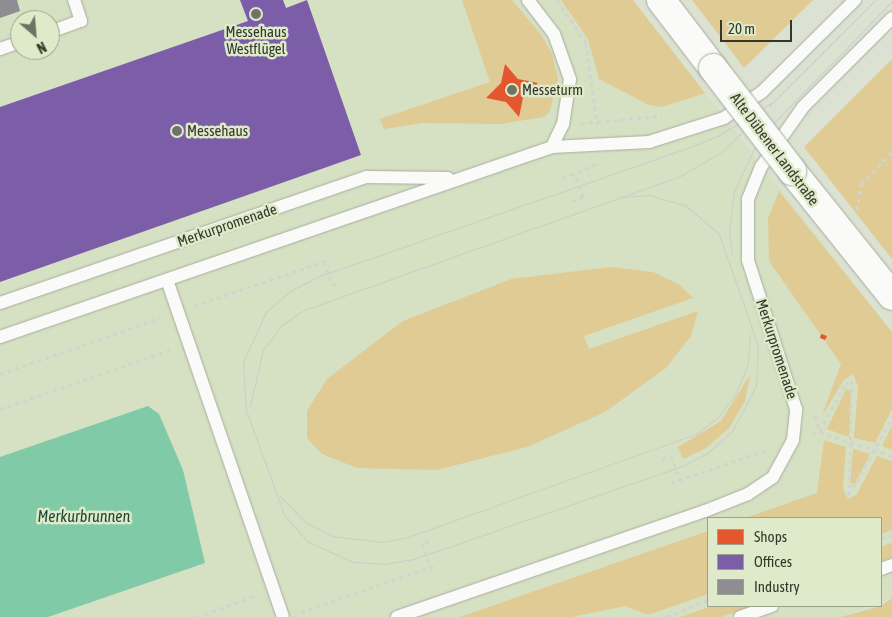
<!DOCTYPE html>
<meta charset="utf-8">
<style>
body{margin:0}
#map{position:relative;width:892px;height:617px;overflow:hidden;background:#dce2d1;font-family:"Asap Condensed",sans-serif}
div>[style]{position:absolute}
.built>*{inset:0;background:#d6e0c3}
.green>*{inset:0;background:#e0cb95}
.water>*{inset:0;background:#80caa8}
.shops>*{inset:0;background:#e4572e}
.offices>*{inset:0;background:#7b5ea7}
.industry>*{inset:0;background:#8d8d92}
.path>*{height:3px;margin-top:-1.5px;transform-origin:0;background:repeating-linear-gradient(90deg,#d2d4ce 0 4px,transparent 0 8px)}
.roads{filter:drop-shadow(0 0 1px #a8ada0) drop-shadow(0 0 1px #a8ada0)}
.lane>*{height:12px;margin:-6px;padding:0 6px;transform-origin:6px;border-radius:6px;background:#fafbf8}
.secondary>*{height:28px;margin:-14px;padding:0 14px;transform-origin:14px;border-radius:14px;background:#fafbf8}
.tram>*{height:1px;margin:-0.5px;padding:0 0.5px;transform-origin:0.5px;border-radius:0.5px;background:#cbcdc8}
.bridges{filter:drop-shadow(0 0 1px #a8ada0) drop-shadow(0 0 1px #a8ada0)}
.secondary-bridge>*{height:28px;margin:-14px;padding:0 14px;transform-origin:14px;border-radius:14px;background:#fafbf8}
.dots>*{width:14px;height:14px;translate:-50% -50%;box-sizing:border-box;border:2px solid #deeac9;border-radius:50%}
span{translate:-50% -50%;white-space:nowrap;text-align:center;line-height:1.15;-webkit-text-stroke:5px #deeac9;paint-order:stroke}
.poi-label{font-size:15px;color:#33382b}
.left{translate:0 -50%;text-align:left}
.street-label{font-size:15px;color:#33382b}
.water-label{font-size:16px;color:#1c4837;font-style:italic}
.legend{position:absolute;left:707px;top:517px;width:175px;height:90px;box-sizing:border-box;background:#deeac9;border:1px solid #9aa38a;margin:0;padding:6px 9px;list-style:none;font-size:15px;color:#33382b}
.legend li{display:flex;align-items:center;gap:10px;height:25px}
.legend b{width:25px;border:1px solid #9aa38a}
.north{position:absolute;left:10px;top:10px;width:50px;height:50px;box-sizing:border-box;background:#deeac9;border:1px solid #9aa38a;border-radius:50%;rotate:153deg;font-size:14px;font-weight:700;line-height:20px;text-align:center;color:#33382b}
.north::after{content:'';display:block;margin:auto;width:18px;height:22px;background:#6e7465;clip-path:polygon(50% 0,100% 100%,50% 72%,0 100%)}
.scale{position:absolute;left:720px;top:20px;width:72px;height:22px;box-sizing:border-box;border:2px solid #33382b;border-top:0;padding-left:6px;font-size:15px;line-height:18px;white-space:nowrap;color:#33382b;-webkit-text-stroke:4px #deeac9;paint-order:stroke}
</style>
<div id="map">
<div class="built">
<div style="clip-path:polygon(evenodd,0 0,633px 0,892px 332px,892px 598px,881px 602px,881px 518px,708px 518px,708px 606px,870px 606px,840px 617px,0 617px,0 0,20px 20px,50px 20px,50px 50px,20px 50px,20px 20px)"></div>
</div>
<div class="green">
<div style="clip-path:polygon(462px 0,512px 0,542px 36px,552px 54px,558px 79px,550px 111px,544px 117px,500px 124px,423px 123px,384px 129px,380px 119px,490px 82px)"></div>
<div style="clip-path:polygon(561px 0,633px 0,705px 93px,662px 107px,649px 105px,599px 79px,588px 39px)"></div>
<div style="clip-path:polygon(692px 0,813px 0,744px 68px)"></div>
<div style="clip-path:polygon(892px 59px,892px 259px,804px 147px)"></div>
<div style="clip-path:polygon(779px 191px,892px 332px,892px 409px,875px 443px,854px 438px,858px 386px,853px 374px,843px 381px,822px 416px,841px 364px,769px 261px,768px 218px)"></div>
<div style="clip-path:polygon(611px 267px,653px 272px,680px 285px,693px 298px,584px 336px,589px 349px,698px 311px,691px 336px,666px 368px,605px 412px,527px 447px,437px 470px,357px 468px,322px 454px,307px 438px,307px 411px,327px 379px,403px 321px,511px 279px)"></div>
<div style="clip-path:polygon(750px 375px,745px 401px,729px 428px,706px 448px,683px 459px,678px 447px,721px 421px)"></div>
<div style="clip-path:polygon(846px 389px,851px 391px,849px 437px,827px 429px)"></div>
<div style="clip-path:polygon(892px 426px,892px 450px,882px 446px)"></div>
<div style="clip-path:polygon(824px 440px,846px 447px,843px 489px,848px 499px,857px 494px,877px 456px,892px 461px,892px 530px,881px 534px,881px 518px,745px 518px,817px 493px)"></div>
<div style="clip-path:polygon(853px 449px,870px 454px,855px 484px,850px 483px)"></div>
<div style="clip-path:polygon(708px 531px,708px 594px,648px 615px,625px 606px,572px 617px,460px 617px)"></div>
<div style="clip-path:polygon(892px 543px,892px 557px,881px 561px,881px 547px)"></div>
<div style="clip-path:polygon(892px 598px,892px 617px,840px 617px,881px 606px)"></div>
<div style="clip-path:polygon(712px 606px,753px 606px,721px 617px,680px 617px)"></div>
</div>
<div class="water">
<div style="clip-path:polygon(148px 406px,159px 414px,183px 470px,205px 563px,48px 617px,0 617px,0 457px)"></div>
</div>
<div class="shops">
<div style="clip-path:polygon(505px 64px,518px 79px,538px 83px,523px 98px,519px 117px,506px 102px,486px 98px,501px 83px)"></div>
<div style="clip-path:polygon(821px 334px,827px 336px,825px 340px,820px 338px)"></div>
</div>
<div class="offices">
<div style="clip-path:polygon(240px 0,283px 0,286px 8px,307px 0,361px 155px,0 282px,0 107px,248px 21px)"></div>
</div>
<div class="industry">
<div style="clip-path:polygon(0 0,17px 0,20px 11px,0 18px)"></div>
</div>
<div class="path">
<div style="left:557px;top:0;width:52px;rotate:56deg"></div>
<div style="left:586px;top:43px;width:82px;rotate:82.3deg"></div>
<div style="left:581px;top:123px;width:81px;rotate:-4.9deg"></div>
<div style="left:563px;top:178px;width:39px;rotate:-23deg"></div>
<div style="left:572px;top:201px;width:12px;rotate:-20deg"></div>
<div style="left:583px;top:197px;width:25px;rotate:-111deg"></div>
<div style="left:857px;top:210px;width:26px;rotate:-81deg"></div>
<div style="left:861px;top:184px;width:45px;rotate:-45.9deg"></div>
<div style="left:324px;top:261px;width:25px;rotate:72deg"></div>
<div style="left:332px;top:285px;width:8px;rotate:-23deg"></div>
<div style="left:194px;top:306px;width:145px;rotate:-18.9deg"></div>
<div style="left:0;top:374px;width:170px;rotate:-19.3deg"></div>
<div style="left:0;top:409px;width:183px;rotate:-19.1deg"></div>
<div style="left:815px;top:416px;width:17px;rotate:73deg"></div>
<div style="left:820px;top:431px;width:53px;rotate:-62deg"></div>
<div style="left:845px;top:384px;width:8px;rotate:-30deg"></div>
<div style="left:852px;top:380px;width:115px;rotate:91.5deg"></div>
<div style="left:849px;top:495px;width:89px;rotate:-61.1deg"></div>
<div style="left:812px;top:434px;width:8px;rotate:-14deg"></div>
<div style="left:820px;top:432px;width:76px;rotate:18.4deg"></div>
<div style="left:662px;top:459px;width:9px;rotate:-18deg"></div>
<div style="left:671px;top:456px;width:26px;rotate:69deg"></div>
<div style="left:671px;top:483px;width:101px;rotate:-19.2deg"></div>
<div style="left:881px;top:539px;width:12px;rotate:-20deg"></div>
<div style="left:429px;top:541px;width:7px;rotate:164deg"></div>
<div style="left:422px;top:543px;width:25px;rotate:72deg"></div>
<div style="left:301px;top:612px;width:144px;rotate:-19.1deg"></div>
<div style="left:197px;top:617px;width:63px;rotate:-20.4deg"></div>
<div style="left:667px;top:617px;width:44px;rotate:-22.5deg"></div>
</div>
<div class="roads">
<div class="lane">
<div style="left:528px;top:0;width:43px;rotate:52.6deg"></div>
<div style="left:554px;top:34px;width:48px;rotate:70.4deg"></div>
<div style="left:570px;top:79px;width:46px;rotate:98.8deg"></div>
<div style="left:563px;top:124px;width:25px;rotate:116deg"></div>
<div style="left:50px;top:32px;width:33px;rotate:-20deg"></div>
<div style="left:81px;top:21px;width:22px;rotate:-108deg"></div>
<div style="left:0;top:49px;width:21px;rotate:-19deg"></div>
<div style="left:167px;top:280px;width:356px;rotate:71deg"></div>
<div style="left:0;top:303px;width:387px;rotate:-19deg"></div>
<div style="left:366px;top:177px;width:82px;rotate:0.7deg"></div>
<div style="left:0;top:337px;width:584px;rotate:-18.99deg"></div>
<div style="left:552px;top:147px;width:97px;rotate:-3deg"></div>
<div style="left:649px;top:142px;width:79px;rotate:-17.7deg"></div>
<div style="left:724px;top:118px;width:46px;rotate:-34.4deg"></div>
<div style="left:762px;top:92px;width:131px;rotate:-44.7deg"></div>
<div style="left:881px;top:569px;width:12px;rotate:-20deg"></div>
<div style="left:397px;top:617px;width:326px;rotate:-19deg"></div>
<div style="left:705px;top:511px;width:46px;rotate:-21.6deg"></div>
<div style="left:748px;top:494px;width:30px;rotate:-34deg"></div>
<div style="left:773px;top:477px;width:42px;rotate:-61.6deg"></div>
<div style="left:793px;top:440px;width:31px;rotate:-84deg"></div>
<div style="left:796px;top:409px;width:157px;rotate:-107.9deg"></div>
<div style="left:748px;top:260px;width:61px;rotate:-90deg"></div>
<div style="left:748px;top:199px;width:35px;rotate:-68deg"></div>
<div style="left:761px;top:167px;width:73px;rotate:-55deg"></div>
<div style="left:803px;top:107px;width:126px;rotate:-45deg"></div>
<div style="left:740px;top:617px;width:34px;rotate:-19deg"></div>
</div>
<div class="secondary">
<div style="left:661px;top:0;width:86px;rotate:52.6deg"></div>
<div style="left:792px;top:171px;width:160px;rotate:51.3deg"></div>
</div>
</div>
<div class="tram">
<div style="left:769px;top:106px;width:150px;rotate:-45deg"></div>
<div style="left:621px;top:197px;width:28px;rotate:-4deg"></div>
<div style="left:649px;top:195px;width:37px;rotate:16deg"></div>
<div style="left:685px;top:205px;width:45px;rotate:40.5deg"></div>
<div style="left:719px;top:234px;width:119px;rotate:70.8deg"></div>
<div style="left:758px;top:346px;width:40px;rotate:92.9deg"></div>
<div style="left:756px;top:386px;width:51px;rotate:118.1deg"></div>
<div style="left:732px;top:431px;width:31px;rotate:138deg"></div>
<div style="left:709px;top:452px;width:27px;rotate:152deg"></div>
<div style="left:685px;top:465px;width:287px;rotate:160.9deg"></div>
<div style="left:414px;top:559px;width:30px;rotate:171deg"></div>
<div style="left:384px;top:564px;width:31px;rotate:-176deg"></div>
<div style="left:353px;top:562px;width:49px;rotate:-156deg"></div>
<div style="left:308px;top:542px;width:37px;rotate:-131deg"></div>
<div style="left:284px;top:514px;width:111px;rotate:-110.1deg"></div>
<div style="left:246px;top:410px;width:48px;rotate:-93.6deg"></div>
<div style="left:243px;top:362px;width:55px;rotate:-65.3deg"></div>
<div style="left:266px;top:312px;width:32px;rotate:-41deg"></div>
<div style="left:290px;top:291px;width:34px;rotate:-27deg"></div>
<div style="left:320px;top:276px;width:386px;rotate:-19.2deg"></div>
<div style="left:684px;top:149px;width:34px;rotate:-21deg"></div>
<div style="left:716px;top:137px;width:67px;rotate:-31.6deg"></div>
<div style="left:732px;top:255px;width:22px;rotate:-98deg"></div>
<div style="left:729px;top:233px;width:42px;rotate:-83.2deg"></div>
<div style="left:734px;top:191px;width:59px;rotate:-64.7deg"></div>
<div style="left:759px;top:138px;width:191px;rotate:-45.8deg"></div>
<div style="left:250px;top:406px;width:57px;rotate:-76.9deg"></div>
<div style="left:263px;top:350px;width:31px;rotate:-53deg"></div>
<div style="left:282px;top:325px;width:27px;rotate:-34deg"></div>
<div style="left:304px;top:310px;width:399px;rotate:-19.6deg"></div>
<div style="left:680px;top:176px;width:46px;rotate:-29.9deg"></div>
<div style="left:720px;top:153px;width:45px;rotate:-43.2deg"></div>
<div style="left:280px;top:496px;width:36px;rotate:46deg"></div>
<div style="left:305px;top:522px;width:30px;rotate:27deg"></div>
<div style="left:332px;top:536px;width:51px;rotate:6.7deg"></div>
<div style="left:383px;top:542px;width:25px;rotate:-11deg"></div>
<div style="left:408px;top:537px;width:306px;rotate:-19.7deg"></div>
<div style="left:696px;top:434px;width:26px;rotate:-37deg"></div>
<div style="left:717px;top:418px;width:27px;rotate:-51deg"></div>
<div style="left:734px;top:397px;width:36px;rotate:-67deg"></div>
<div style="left:748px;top:364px;width:30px;rotate:-86deg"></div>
</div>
<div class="bridges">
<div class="secondary-bridge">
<div style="left:713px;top:68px;width:130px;rotate:52.5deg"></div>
</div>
</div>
<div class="dots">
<div style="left:256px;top:14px;background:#6e7465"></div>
<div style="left:512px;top:90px;background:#6e7465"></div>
<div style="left:177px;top:131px;background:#6e7465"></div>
</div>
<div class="poi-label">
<span style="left:256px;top:40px">Messehaus<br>Westflügel</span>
<span class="left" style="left:522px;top:90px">Messeturm</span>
<span class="left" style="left:187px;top:131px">Messehaus</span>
</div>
<div class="street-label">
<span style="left:775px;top:149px;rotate:53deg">Alte Dübener Landstraße</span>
<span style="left:227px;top:225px;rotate:-19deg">Merkurpromenade</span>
<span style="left:777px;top:349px;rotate:72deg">Merkurpromenade</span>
</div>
<div class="water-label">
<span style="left:84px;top:516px">Merkurbrunnen</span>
</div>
<ul class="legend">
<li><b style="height:14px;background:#e4572e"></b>Shops</li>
<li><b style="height:14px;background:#7b5ea7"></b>Offices</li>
<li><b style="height:14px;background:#8d8d92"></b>Industry</li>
</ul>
<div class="north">N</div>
<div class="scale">20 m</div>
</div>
